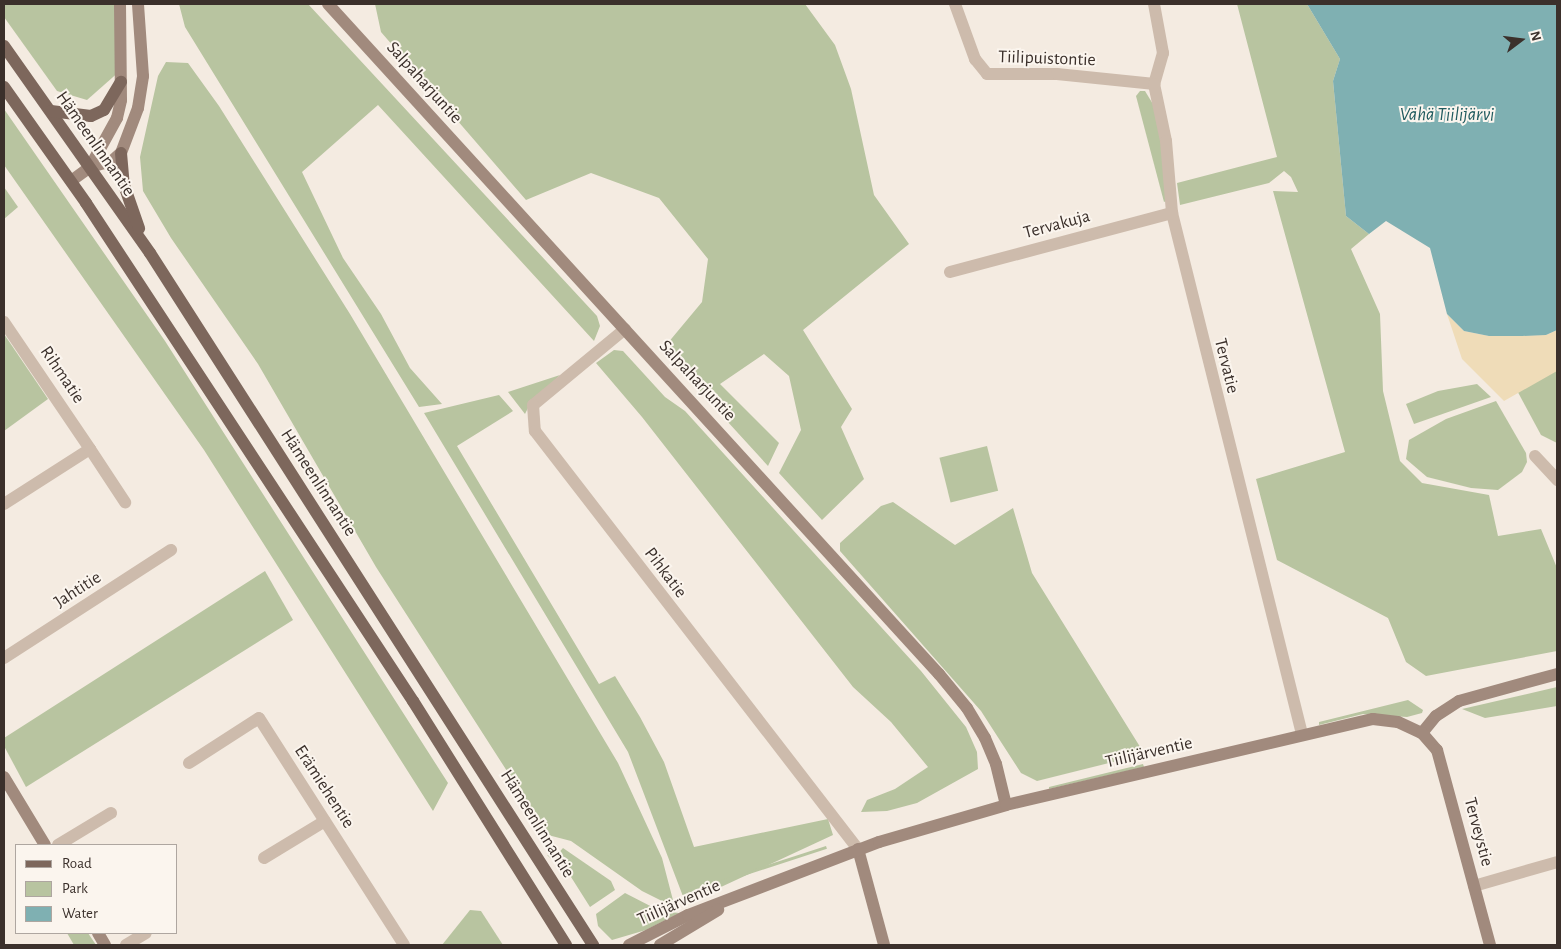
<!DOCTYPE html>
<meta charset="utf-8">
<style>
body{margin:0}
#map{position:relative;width:1561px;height:949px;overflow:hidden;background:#f4ebe1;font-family:"Alegreya Sans",sans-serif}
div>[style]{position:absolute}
.green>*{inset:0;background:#b8c4a0;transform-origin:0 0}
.sand>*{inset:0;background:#efdcb8}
.water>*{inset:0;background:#7fb0b2}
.street>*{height:12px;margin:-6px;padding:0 6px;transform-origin:6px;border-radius:6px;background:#cdbbac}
.secondary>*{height:12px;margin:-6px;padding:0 6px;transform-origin:6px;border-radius:6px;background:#a18a7d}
.primary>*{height:12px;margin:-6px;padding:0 6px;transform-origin:6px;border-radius:6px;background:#7d675c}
span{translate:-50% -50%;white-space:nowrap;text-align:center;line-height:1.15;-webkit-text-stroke:4px #fbf5ee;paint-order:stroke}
.street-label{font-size:18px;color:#3b302b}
.water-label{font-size:19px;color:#1f5a5e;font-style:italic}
.frame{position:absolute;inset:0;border:5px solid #3b302b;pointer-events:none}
.legend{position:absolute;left:15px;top:844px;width:162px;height:90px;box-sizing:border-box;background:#fbf5ee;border:1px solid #aea6a0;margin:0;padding:6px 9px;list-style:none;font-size:15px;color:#3b302b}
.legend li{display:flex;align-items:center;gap:10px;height:25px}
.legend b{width:25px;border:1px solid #aea6a0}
.north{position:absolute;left:1496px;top:15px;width:50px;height:50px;-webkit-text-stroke:4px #fbf5ee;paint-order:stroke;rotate:75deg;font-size:14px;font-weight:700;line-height:20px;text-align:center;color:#3b302b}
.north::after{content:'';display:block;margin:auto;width:18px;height:22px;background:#3b302b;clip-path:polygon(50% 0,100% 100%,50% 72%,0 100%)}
</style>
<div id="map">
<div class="green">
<div style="clip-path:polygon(4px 4px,120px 4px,121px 70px,87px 100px,57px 91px,4px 17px)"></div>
<div style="clip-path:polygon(179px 4px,308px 4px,597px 316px,600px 326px,594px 341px,378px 105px,302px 172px,343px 258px,381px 314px,410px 368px,442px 404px,419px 407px,185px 27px)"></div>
<div style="clip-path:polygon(375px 4px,805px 4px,835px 45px,851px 89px,874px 195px,909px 244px,803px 330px,852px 409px,841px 427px,864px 479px,822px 520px,779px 473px,801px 430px,789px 376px,764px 354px,720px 384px,779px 443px,768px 466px,662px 350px,702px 302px,708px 259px,659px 198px,591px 173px,526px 200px,381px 32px)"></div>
<div style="clip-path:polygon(1237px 4px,1307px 4px,1340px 59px,1333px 81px,1346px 216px,1369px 234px,1351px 249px,1380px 314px,1383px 391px,1400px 461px,1422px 483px,1489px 495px,1498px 536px,1541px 529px,1557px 568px,1557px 651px,1426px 676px,1406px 662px,1388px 618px,1277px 560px,1256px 479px,1345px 452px,1273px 191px,1298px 192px,1291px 177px,1284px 171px,1269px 183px,1180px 205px,1177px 183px,1277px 157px)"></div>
<div style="clip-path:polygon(166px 62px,188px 63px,219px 106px,350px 314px,618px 763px,662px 858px,674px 904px,668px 904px,642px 891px,571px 841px,548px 835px,376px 567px,258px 364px,171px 238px,143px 191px,140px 157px,158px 76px)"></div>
<div style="clip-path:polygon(1140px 91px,1145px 91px,1159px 114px,1166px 201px,1164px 202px,1136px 96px)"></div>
<div style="clip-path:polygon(4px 109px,165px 341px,448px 783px,433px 811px,204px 450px,4px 165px)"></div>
<div style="clip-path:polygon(4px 187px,18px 207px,4px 219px)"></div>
<div style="clip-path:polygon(4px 334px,48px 399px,4px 431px)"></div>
<div style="clip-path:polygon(614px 350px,623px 351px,665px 397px,685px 411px,921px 671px,966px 727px,977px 752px,978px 769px,917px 803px,887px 811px,861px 812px,867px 800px,895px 789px,928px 767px,891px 722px,853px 687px,642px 417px,596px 363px)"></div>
<div style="clip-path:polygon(1557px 370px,1557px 443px,1541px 435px,1513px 383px)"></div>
<div style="clip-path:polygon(560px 375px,529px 406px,525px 414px,508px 392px)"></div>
<div style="clip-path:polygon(1477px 384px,1491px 397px,1414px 424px,1406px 404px,1438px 391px)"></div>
<div style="clip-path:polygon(499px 395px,513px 411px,457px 446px,599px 684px,615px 676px,640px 717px,664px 762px,694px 847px,828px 819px,833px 835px,693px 900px,684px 899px,628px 752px,424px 413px)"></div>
<div style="clip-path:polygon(1496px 401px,1526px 453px,1527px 462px,1522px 472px,1498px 490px,1471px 488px,1427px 477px,1406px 459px,1409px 440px,1446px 419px)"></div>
<div style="left:987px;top:446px;width:46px;height:49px;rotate:76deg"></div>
<div style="clip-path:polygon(893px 502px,955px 545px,1013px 508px,1032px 573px,1142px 750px,1141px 755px,1037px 781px,1021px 773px,981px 711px,840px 551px,840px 543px,881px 506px)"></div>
<div style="clip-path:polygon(265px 571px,293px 620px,26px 787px,4px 746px,4px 738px)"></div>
<div style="clip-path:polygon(1557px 687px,1557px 706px,1485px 718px,1462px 709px)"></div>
<div style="clip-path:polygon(1408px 700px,1423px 710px,1422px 713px,1407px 717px,1363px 714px,1319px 725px,1319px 722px)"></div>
<div style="clip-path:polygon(1143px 764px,1144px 767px,1049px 789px,1049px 787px)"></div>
<div style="left:826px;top:846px;width:3px;height:149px;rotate:72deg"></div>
<div style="clip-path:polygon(563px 848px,611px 881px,615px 890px,590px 907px,571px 877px,547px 855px,555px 857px)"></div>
<div style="clip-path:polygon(625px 893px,660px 911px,679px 913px,646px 930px,612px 940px,598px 926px,596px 914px)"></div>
<div style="clip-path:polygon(470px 910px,481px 911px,503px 945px,442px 945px)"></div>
<div style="clip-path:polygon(67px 933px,88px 933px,96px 945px,74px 945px)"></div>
</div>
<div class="sand">
<div style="clip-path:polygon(1447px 314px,1464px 331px,1489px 336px,1546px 335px,1557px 330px,1557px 371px,1504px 401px,1462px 359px)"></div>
</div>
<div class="water">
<div style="clip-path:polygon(1307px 4px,1557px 4px,1557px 330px,1546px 335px,1522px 336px,1489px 336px,1464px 331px,1447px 314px,1430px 248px,1386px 221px,1369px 234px,1346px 216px,1333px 81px,1340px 59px)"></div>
</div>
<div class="street">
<div style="left:955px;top:4px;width:59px;rotate:70deg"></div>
<div style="left:975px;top:59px;width:19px;rotate:51deg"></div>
<div style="left:987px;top:74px;width:70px"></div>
<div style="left:1057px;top:74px;width:98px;rotate:5.9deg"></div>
<div style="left:1154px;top:4px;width:50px;rotate:79.6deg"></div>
<div style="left:1163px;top:53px;width:32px;rotate:106deg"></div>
<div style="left:1154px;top:84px;width:58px;rotate:78.1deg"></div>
<div style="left:1166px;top:141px;width:72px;rotate:85.2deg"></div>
<div style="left:1172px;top:213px;width:537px;rotate:75.99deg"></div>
<div style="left:950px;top:272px;width:230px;rotate:-14.9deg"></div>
<div style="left:4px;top:322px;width:153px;rotate:55.9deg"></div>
<div style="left:625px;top:329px;width:119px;rotate:140.4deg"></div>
<div style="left:533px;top:405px;width:26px;rotate:86deg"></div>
<div style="left:535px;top:431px;width:528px;rotate:52.31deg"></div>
<div style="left:1535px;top:456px;width:33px;rotate:47deg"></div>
<div style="left:4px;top:504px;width:102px;rotate:-32.6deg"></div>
<div style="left:90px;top:449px;width:64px;rotate:56.6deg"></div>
<div style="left:4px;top:658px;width:199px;rotate:-32.9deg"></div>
<div style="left:189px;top:763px;width:83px;rotate:-32.7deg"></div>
<div style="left:259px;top:718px;width:269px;rotate:57.4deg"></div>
<div style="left:58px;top:845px;width:62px;rotate:-31.1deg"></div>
<div style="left:264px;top:858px;width:71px;rotate:-31.2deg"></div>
<div style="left:1474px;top:886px;width:86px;rotate:-16.1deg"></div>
<div style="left:126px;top:945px;width:23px;rotate:-31deg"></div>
</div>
<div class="secondary">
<div style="left:328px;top:4px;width:907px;rotate:47.64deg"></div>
<div style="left:939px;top:674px;width:44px;rotate:50.5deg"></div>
<div style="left:967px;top:708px;width:35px;rotate:59deg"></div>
<div style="left:985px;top:738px;width:28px;rotate:67deg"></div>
<div style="left:996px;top:764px;width:42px;rotate:76.3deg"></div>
<div style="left:90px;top:167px;width:56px;rotate:-61.1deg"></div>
<div style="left:117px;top:118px;width:18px;rotate:-77deg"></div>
<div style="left:121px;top:100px;width:96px;rotate:-90.6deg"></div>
<div style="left:71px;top:181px;width:24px;rotate:-36deg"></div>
<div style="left:90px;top:167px;width:23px;rotate:-15deg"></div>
<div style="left:112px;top:161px;width:12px;rotate:-42deg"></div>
<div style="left:121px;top:153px;width:48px;rotate:-69.3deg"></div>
<div style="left:138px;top:108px;width:32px;rotate:-81deg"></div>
<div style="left:143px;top:76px;width:72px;rotate:-94deg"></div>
<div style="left:1422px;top:733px;width:22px;rotate:-51deg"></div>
<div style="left:1436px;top:716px;width:27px;rotate:-33deg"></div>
<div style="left:1459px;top:701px;width:102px;rotate:-15.4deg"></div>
<div style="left:4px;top:777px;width:79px;rotate:58.9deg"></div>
<div style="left:858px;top:849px;width:99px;rotate:74.8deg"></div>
<div style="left:98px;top:933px;width:14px;rotate:60deg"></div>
<div style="left:629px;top:945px;width:66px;rotate:-27deg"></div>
<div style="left:688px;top:915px;width:204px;rotate:-20.9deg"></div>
<div style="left:879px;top:842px;width:132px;rotate:-16.2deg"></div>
<div style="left:1006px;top:805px;width:377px;rotate:-13.2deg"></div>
<div style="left:1373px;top:719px;width:25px;rotate:7deg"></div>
<div style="left:1398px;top:722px;width:26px;rotate:25deg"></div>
<div style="left:1422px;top:733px;width:23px;rotate:49deg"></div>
<div style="left:1437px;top:750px;width:202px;rotate:74.8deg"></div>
<div style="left:660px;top:945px;width:68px;rotate:-31.1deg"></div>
</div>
<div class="primary">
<div style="left:4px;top:46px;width:253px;rotate:54.8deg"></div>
<div style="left:150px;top:253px;width:822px;rotate:57.37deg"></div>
<div style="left:4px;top:87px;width:142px;rotate:54.7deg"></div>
<div style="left:86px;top:203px;width:596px;rotate:56.71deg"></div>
<div style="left:413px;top:701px;width:288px;rotate:57.9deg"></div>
<div style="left:51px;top:111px;width:40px;rotate:7.1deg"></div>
<div style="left:91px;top:116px;width:14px;rotate:-25deg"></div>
<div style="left:104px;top:110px;width:33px;rotate:-59deg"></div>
<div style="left:121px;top:153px;width:32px;rotate:85deg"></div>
<div style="left:124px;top:185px;width:46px;rotate:70.8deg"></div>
</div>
<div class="street-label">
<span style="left:1047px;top:59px;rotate:2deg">Tiilipuistontie</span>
<span style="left:424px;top:83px;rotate:48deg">Salpaharjuntie</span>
<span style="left:95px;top:144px;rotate:55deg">Hämeenlinnantie</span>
<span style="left:1057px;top:225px;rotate:-15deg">Tervakuja</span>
<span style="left:1226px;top:366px;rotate:76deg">Tervatie</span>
<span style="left:62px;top:375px;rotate:56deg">Rihmatie</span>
<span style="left:697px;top:381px;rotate:47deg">Salpaharjuntie</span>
<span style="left:318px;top:483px;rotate:57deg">Hämeenlinnantie</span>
<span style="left:665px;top:573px;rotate:53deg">Pihkatie</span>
<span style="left:78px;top:590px;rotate:-33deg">Jahtitie</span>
<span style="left:1149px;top:753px;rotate:-13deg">Tiilijärventie</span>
<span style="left:324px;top:787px;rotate:57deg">Erämiehentie</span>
<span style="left:537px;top:824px;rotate:58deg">Hämeenlinnantie</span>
<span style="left:1478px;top:832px;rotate:75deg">Terveystie</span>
<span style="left:679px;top:903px;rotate:-24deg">Tiilijärventie</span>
</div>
<div class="water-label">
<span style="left:1447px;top:115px">Vähä Tiilijärvi</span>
</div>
<div class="frame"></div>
<ul class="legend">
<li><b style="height:6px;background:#7d675c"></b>Road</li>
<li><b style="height:14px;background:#b8c4a0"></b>Park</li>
<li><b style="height:14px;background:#7fb0b2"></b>Water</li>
</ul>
<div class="north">N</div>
</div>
